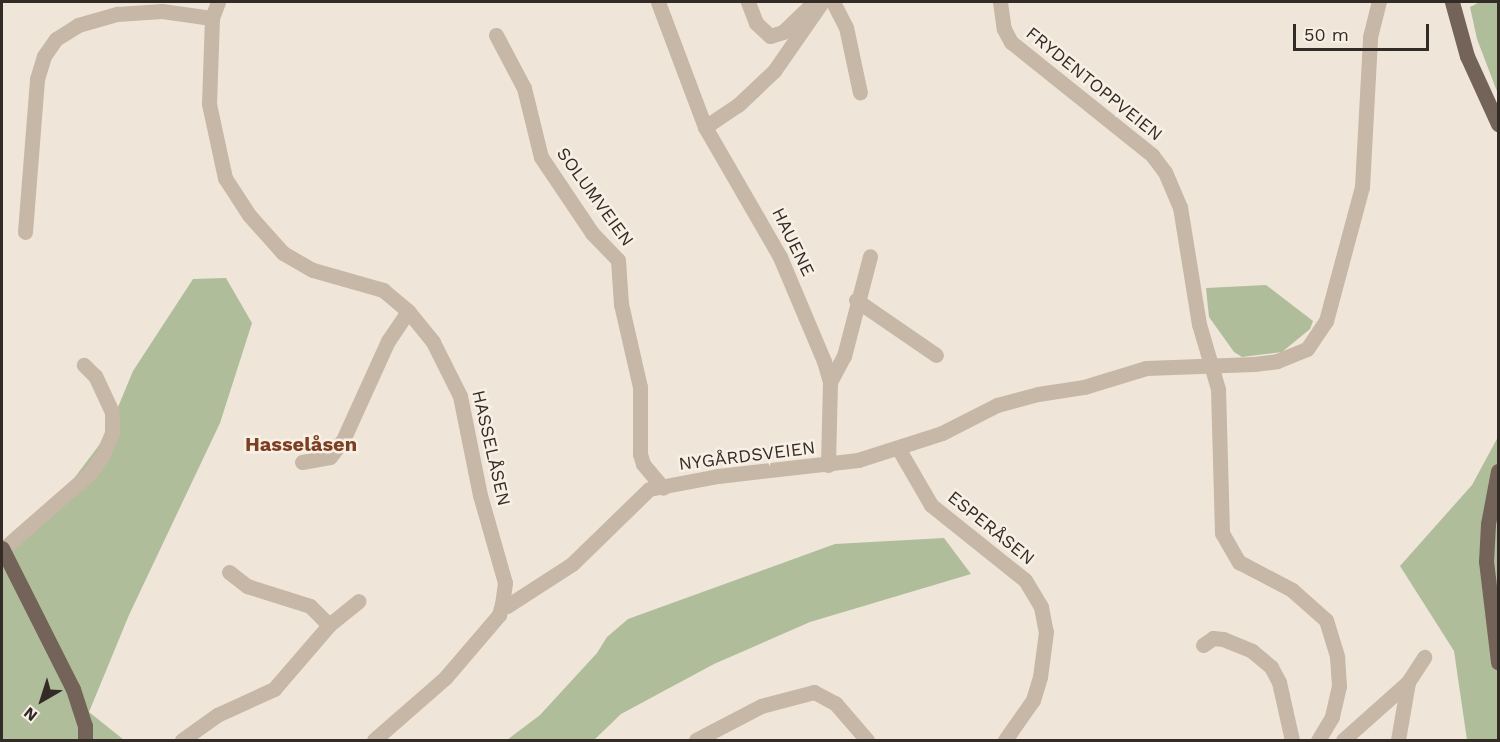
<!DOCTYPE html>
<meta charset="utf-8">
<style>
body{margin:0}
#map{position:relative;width:1500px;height:742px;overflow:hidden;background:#efe6d9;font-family:"Work Sans",sans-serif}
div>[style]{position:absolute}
.green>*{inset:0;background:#afbd9a}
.minor>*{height:15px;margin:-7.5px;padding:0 7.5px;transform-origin:7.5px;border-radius:7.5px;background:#c6b7a6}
.major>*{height:15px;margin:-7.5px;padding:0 7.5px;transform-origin:7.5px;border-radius:7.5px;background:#746358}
span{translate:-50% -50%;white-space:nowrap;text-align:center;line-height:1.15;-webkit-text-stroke:5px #f8f0e5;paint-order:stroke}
.street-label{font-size:18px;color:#332b26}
.neighbourhood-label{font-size:20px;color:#7d3f24;font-weight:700}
.frame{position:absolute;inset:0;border:3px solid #332b26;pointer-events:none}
.north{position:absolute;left:12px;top:670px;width:60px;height:60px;-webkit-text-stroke:4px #f8f0e5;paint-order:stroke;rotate:219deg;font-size:16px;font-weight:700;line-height:24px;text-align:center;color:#332b26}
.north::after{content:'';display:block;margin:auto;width:21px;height:27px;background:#332b26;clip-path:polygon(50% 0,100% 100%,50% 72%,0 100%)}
.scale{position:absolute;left:1293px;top:24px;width:136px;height:27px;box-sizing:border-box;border:3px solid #332b26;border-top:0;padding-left:8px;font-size:18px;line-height:21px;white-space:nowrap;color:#332b26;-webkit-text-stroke:4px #f8f0e5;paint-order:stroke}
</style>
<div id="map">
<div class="green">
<div style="clip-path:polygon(1480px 2px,1498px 2px,1498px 94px,1477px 39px,1470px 7px)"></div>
<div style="clip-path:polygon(226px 278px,252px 323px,220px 423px,129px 615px,89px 712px,124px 740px,2px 740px,2px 547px,60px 497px,106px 436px,133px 371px,193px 279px)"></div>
<div style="clip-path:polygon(1266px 285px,1313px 321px,1310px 329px,1282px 352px,1242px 357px,1234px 352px,1209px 317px,1206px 288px)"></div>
<div style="clip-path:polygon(1498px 437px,1498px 740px,1467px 740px,1454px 651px,1400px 566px,1472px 485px)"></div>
<div style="clip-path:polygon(944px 538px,971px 574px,810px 622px,714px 664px,621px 714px,594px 740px,507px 740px,540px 715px,597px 653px,607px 637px,628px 619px,835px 544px)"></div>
</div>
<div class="minor">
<div style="left:218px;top:2px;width:17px;rotate:111deg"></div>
<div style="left:212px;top:18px;width:86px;rotate:92deg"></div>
<div style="left:209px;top:104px;width:76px;rotate:77.8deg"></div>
<div style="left:225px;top:178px;width:44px;rotate:57deg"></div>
<div style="left:249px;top:215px;width:51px;rotate:48.2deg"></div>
<div style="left:283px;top:253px;width:34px;rotate:30deg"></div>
<div style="left:313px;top:270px;width:73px;rotate:15.9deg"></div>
<div style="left:383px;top:290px;width:33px;rotate:40deg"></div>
<div style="left:408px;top:311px;width:40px;rotate:51deg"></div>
<div style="left:433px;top:342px;width:60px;rotate:63.4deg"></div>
<div style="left:460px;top:396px;width:101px;rotate:78.6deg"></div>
<div style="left:480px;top:495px;width:91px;rotate:74.1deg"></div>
<div style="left:505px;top:583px;width:21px;rotate:98deg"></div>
<div style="left:658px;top:2px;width:134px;rotate:69.4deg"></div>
<div style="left:705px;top:127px;width:150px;rotate:60deg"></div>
<div style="left:780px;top:257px;width:113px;rotate:67.1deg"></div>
<div style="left:824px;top:361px;width:22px;rotate:74deg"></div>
<div style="left:830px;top:382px;width:83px;rotate:91.4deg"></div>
<div style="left:748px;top:2px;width:22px;rotate:69deg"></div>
<div style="left:756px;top:23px;width:19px;rotate:43deg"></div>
<div style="left:770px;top:36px;width:14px;rotate:-17deg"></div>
<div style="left:783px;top:32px;width:40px;rotate:-44deg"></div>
<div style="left:833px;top:2px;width:28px;rotate:63deg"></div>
<div style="left:846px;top:27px;width:67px;rotate:78deg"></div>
<div style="left:1000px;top:2px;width:27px;rotate:82deg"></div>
<div style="left:1004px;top:29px;width:15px;rotate:62deg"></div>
<div style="left:1011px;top:42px;width:181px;rotate:38.7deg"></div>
<div style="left:1152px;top:155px;width:21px;rotate:53deg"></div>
<div style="left:1165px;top:172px;width:38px;rotate:67deg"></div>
<div style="left:1180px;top:207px;width:119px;rotate:80.8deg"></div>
<div style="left:1199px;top:324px;width:68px;rotate:73.7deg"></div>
<div style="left:1218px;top:389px;width:144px;rotate:88.4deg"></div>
<div style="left:1222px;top:533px;width:34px;rotate:60deg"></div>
<div style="left:1239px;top:562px;width:60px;rotate:27.8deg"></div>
<div style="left:1292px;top:590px;width:45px;rotate:41.4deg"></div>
<div style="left:1326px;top:620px;width:39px;rotate:73deg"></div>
<div style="left:1337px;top:657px;width:29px;rotate:86deg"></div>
<div style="left:1339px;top:686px;width:32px;rotate:103deg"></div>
<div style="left:1332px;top:717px;width:27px;rotate:121deg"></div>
<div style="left:496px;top:35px;width:60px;rotate:62.2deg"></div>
<div style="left:524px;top:88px;width:71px;rotate:76.2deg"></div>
<div style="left:541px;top:157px;width:92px;rotate:56.1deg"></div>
<div style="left:592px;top:233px;width:37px;rotate:46deg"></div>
<div style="left:618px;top:260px;width:44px;rotate:86.1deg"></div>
<div style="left:621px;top:304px;width:85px;rotate:77.1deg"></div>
<div style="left:640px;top:387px;width:67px;rotate:90deg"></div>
<div style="left:640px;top:454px;width:10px;rotate:73deg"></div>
<div style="left:643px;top:464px;width:31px;rotate:50deg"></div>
<div style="left:705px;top:127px;width:40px;rotate:-34deg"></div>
<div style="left:738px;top:105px;width:50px;rotate:-43.4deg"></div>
<div style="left:774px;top:71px;width:84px;rotate:-55.2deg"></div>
<div style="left:25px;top:232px;width:153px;rotate:-85.5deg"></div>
<div style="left:37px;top:79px;width:24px;rotate:-73deg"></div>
<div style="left:44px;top:56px;width:21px;rotate:-55deg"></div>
<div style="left:56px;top:39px;width:26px;rotate:-32deg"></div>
<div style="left:78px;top:25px;width:41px;rotate:-15.8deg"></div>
<div style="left:117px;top:14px;width:45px;rotate:-3.8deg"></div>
<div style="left:162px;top:11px;width:50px;rotate:8deg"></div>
<div style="left:856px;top:300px;width:97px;rotate:34.5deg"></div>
<div style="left:830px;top:382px;width:30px;rotate:-62deg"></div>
<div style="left:844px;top:356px;width:103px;rotate:-75.4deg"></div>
<div style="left:898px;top:448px;width:66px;rotate:59.9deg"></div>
<div style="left:931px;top:505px;width:120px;rotate:38.6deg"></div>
<div style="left:1025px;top:580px;width:31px;rotate:59deg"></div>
<div style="left:1041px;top:607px;width:25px;rotate:79deg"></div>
<div style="left:1046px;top:632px;width:45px;rotate:97.6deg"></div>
<div style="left:1040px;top:677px;width:24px;rotate:107deg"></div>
<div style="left:1033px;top:700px;width:49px;rotate:125deg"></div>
<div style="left:302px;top:462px;width:28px;rotate:-10deg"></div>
<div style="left:330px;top:457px;width:21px;rotate:-53deg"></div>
<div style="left:343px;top:440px;width:109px;rotate:-65.6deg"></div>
<div style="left:388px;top:341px;width:36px;rotate:-56deg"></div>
<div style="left:2px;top:550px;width:118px;rotate:-41.2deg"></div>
<div style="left:91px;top:472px;width:22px;rotate:-56deg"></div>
<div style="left:103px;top:454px;width:23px;rotate:-67deg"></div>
<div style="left:112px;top:433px;width:21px;rotate:-90deg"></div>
<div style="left:112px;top:412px;width:40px;rotate:-115deg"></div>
<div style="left:95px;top:376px;width:16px;rotate:-135deg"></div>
<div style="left:229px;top:572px;width:23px;rotate:38deg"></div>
<div style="left:247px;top:586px;width:66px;rotate:17.6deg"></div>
<div style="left:310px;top:606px;width:27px;rotate:45deg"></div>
<div style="left:1203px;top:645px;width:12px;rotate:-35deg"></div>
<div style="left:1213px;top:638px;width:10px;rotate:6deg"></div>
<div style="left:1223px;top:639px;width:31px;rotate:22deg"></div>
<div style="left:1252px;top:651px;width:25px;rotate:40deg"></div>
<div style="left:1271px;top:667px;width:17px;rotate:62deg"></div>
<div style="left:1279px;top:682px;width:59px;rotate:77.4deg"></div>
<div style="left:182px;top:740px;width:43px;rotate:-35.5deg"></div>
<div style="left:217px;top:715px;width:63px;rotate:-24.5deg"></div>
<div style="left:274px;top:689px;width:84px;rotate:-49.3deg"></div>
<div style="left:329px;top:625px;width:38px;rotate:-39deg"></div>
<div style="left:374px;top:740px;width:94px;rotate:-41.1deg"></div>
<div style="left:445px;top:678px;width:83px;rotate:-49.4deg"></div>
<div style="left:499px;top:615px;width:11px;rotate:-75deg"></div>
<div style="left:502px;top:604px;width:5px;rotate:22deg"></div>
<div style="left:507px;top:606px;width:77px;rotate:-32.9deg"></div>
<div style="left:572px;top:564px;width:107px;rotate:-44.2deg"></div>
<div style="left:649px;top:489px;width:70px;rotate:-10.7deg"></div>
<div style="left:718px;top:476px;width:141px;rotate:-6.5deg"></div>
<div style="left:858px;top:460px;width:88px;rotate:-17.8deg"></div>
<div style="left:942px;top:433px;width:62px;rotate:-27deg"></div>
<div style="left:997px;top:405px;width:42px;rotate:-15deg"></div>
<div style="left:1038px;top:394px;width:47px;rotate:-8.7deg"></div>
<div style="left:1084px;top:387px;width:65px;rotate:-17deg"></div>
<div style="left:1146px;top:368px;width:108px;rotate:-2.1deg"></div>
<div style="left:1254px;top:364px;width:23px;rotate:-7deg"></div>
<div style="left:1277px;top:361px;width:32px;rotate:-22deg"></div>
<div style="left:1307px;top:349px;width:34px;rotate:-56deg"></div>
<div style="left:1326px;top:321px;width:139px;rotate:-75deg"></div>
<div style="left:1362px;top:187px;width:150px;rotate:-86.9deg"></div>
<div style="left:1370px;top:37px;width:36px;rotate:-76deg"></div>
<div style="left:696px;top:740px;width:73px;rotate:-27.6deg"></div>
<div style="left:761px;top:706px;width:55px;rotate:-14.8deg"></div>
<div style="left:814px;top:692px;width:24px;rotate:28deg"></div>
<div style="left:835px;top:703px;width:49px;rotate:49.1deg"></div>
<div style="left:1343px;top:740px;width:87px;rotate:-41.7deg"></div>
<div style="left:1408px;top:682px;width:30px;rotate:-57deg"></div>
<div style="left:1398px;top:740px;width:59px;rotate:-80.2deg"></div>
</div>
<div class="major">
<div style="left:1452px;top:2px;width:56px;rotate:74.5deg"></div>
<div style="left:1467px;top:56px;width:75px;rotate:65.5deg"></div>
<div style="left:1498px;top:471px;width:54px;rotate:100.7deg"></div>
<div style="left:1488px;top:524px;width:37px;rotate:93deg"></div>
<div style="left:1486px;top:561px;width:102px;rotate:83.2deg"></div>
<div style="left:2px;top:548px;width:158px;rotate:63.3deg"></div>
<div style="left:73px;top:689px;width:39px;rotate:72deg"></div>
<div style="left:85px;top:726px;width:14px;rotate:90deg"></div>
</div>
<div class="street-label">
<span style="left:1094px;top:84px;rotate:39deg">FRYDENTOPPVEIEN</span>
<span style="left:595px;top:197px;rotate:54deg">SOLUMVEIEN</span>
<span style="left:793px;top:242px;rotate:64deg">HAUENE</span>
<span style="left:491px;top:448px;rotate:77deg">HASSELÅSEN</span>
<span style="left:747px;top:456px;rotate:-7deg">NYGÅRDSVEIEN</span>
<span style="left:991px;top:528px;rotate:39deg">ESPERÅSEN</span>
</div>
<div class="neighbourhood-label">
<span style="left:301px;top:444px">Hasselåsen</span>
</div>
<div class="frame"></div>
<div class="north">N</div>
<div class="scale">50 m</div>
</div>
